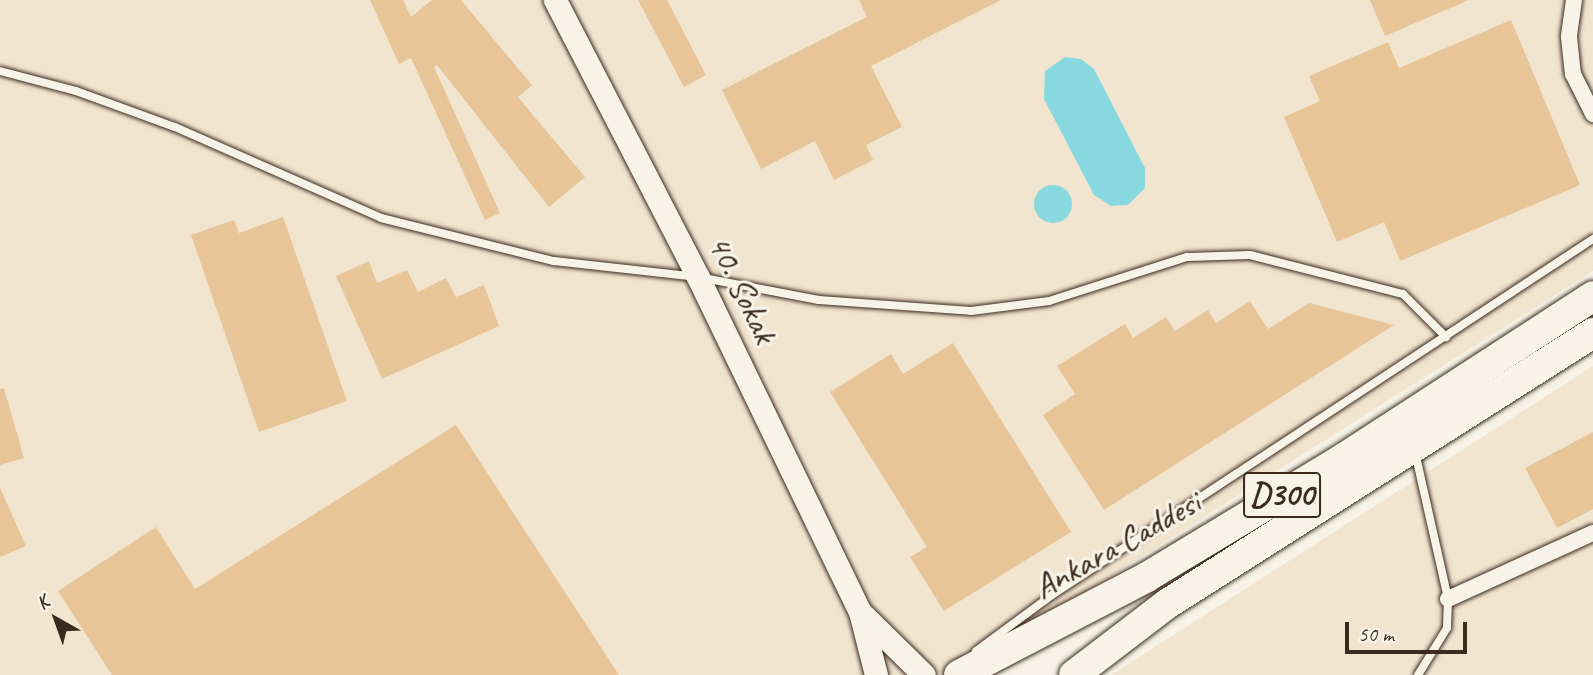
<!DOCTYPE html>
<style>
body{margin:0}
#map{position:relative;width:1593px;height:675px;overflow:hidden;background:#f7f3e8;font-family:Caveat,sans-serif}
div>[style]{position:absolute}
.built>*{inset:0;background:#f2e5d0}
.water>*{inset:0;background:#88d9df}
.round{border-radius:50%}
.building>*{inset:0;background:#e7c598}
.roads{filter:drop-shadow(0 0 2px #3b2a1e) drop-shadow(0 0 2px #3b2a1e)}
.lane>*{height:8px;margin:-4px;padding:0 4px;transform-origin:4px;border-radius:4px;background:#f7f3e8}
.street>*{height:16px;margin:-8px;padding:0 8px;transform-origin:8px;border-radius:8px;background:#f7f3e8}
.secondary>*{height:23px;margin:-11.5px;padding:0 11.5px;transform-origin:11.5px;border-radius:11.5px;background:#f7f3e8}
.highway>*{height:30px;margin:-15px;padding:0 15px;transform-origin:15px;border-radius:15px;background:#f7f3e8}
span{translate:-50% -50%;white-space:nowrap;text-align:center;line-height:1.15;-webkit-text-stroke:6px #f7f3e8;paint-order:stroke}
.shield-label span{padding:2px 5px;background:#f7f3e8;border:2px solid;border-radius:5px;-webkit-text-stroke-width:0}
.shield-label{font-size:33px;color:#3b2a1e;font-weight:700}
.street-label{font-size:35px;color:#3b2a1e}
.north{position:absolute;left:21px;top:584px;width:70px;height:70px;-webkit-text-stroke:5px #f7f3e8;paint-order:stroke;rotate:320deg;font-size:19px;font-weight:700;line-height:28px;text-align:center;color:#3b2a1e}
.north::after{content:'';display:block;margin:auto;width:24px;height:32px;background:#3b2a1e;clip-path:polygon(50% 0,100% 100%,50% 72%,0 100%)}
.scale{position:absolute;left:1345px;top:622px;width:122px;height:32px;box-sizing:border-box;border:4px solid #3b2a1e;border-top:0;padding-left:9px;font-size:21px;line-height:24px;white-space:nowrap;color:#3b2a1e;-webkit-text-stroke:5px #f7f3e8;paint-order:stroke}
</style>
<div id="map">
<div class="built">
<div style="clip-path:polygon(0 0,1593px 0,1593px 271px,954px 675px,0 675px)"></div>
<div style="clip-path:polygon(1593px 366px,1593px 675px,1111px 675px)"></div>
</div>
<div class="water">
<div style="clip-path:polygon(1065px 57px,1081px 59px,1094px 69px,1145px 168px,1145px 188px,1128px 205px,1111px 206px,1094px 195px,1044px 99px,1045px 71px)"></div>
<div class="round" style="left:1034px;top:185px;width:38px;height:38px"></div>
</div>
<div class="building">
<div style="clip-path:polygon(370px 0,403px 0,411px 17px,432px 0,461px 0,532px 85px,518px 97px,585px 177px,549px 207px,437px 65px,434px 67px,500px 213px,485px 220px,411px 58px,399px 64px)"></div>
<div style="clip-path:polygon(638px 0,667px 0,706px 75px,684px 87px)"></div>
<div style="clip-path:polygon(859px 0,1001px 0,871px 66px,902px 127px,866px 145px,873px 160px,834px 180px,815px 141px,761px 169px,722px 90px,867px 17px)"></div>
<div style="clip-path:polygon(1370px 0,1469px 0,1385px 36px)"></div>
<div style="clip-path:polygon(1511px 20px,1580px 185px,1400px 261px,1384px 222px,1337px 242px,1284px 117px,1320px 101px,1309px 76px,1388px 42px,1399px 68px)"></div>
<div style="clip-path:polygon(283px 217px,347px 401px,259px 432px,191px 235px,234px 220px,239px 233px)"></div>
<div style="clip-path:polygon(369px 261px,377px 283px,407px 270px,418px 292px,446px 278px,456px 297px,484px 285px,499px 326px,382px 379px,336px 276px)"></div>
<div style="clip-path:polygon(1250px 301px,1268px 329px,1309px 303px,1394px 325px,1104px 510px,1043px 415px,1075px 394px,1057px 366px,1125px 324px,1133px 338px,1166px 317px,1175px 331px,1208px 310px,1216px 323px)"></div>
<div style="clip-path:polygon(953px 343px,1071px 532px,944px 611px,910px 557px,927px 547px,830px 392px,891px 354px,903px 374px)"></div>
<div style="clip-path:polygon(4px 388px,24px 458px,0 465px,0 389px)"></div>
<div style="clip-path:polygon(456px 425px,619px 675px,112px 675px,58px 591px,156px 527px,195px 589px)"></div>
<div style="clip-path:polygon(1593px 432px,1593px 509px,1557px 528px,1525px 468px)"></div>
<div style="clip-path:polygon(0 488px,26px 546px,0 557px)"></div>
</div>
<div class="roads">
<div class="lane">
<div style="left:0;top:71px;width:79px;rotate:14.7deg"></div>
<div style="left:76px;top:91px;width:105px;rotate:20deg"></div>
<div style="left:175px;top:127px;width:225px;rotate:23.8deg"></div>
<div style="left:381px;top:218px;width:178px;rotate:14deg"></div>
<div style="left:554px;top:261px;width:145px;rotate:6.3deg"></div>
<div style="left:698px;top:277px;width:123px;rotate:10.8deg"></div>
<div style="left:819px;top:300px;width:152px;rotate:4.1deg"></div>
<div style="left:971px;top:311px;width:79px;rotate:-7.3deg"></div>
<div style="left:1049px;top:301px;width:145px;rotate:-17.7deg"></div>
<div style="left:1187px;top:257px;width:63px;rotate:-1.8deg"></div>
<div style="left:1250px;top:255px;width:158px;rotate:14.3deg"></div>
<div style="left:1403px;top:294px;width:61px;rotate:45deg"></div>
<div style="left:1415px;top:452px;width:151px;rotate:77.3deg"></div>
<div style="left:1448px;top:599px;width:29px;rotate:92deg"></div>
<div style="left:1447px;top:628px;width:55px;rotate:121.7deg"></div>
<div style="left:976px;top:651px;width:94px;rotate:-36.4deg"></div>
<div style="left:1052px;top:595px;width:648px;rotate:-33.35deg"></div>
</div>
<div class="street">
<div style="left:1574px;top:0;width:37px;rotate:98deg"></div>
<div style="left:1569px;top:37px;width:37px;rotate:84deg"></div>
<div style="left:1573px;top:74px;width:45px;rotate:63.4deg"></div>
<div style="left:1448px;top:599px;width:159px;rotate:-24.5deg"></div>
</div>
<div class="secondary">
<div style="left:555px;top:0;width:312px;rotate:62.7deg"></div>
<div style="left:698px;top:277px;width:372px;rotate:64.2deg"></div>
<div style="left:860px;top:612px;width:65px;rotate:75.7deg"></div>
<div style="left:861px;top:613px;width:88px;rotate:44.5deg"></div>
</div>
<div class="highway">
<div style="left:959px;top:675px;width:212px;rotate:-27.5deg"></div>
<div style="left:1147px;top:577px;width:230px;rotate:-31.1deg"></div>
<div style="left:1344px;top:458px;width:297px;rotate:-33deg"></div>
<div style="left:1074px;top:675px;width:117px;rotate:-37.4deg"></div>
<div style="left:1167px;top:604px;width:505px;rotate:-32.46deg"></div>
</div>
</div>
<div class="shield-label">
<span style="left:1282px;top:495px">D300</span>
</div>
<div class="street-label">
<span style="left:742px;top:289px;rotate:64deg">40. Sokak</span>
<span style="left:1117px;top:545px;rotate:-29deg">Ankara Caddesi</span>
</div>
<div class="north">K</div>
<div class="scale">50 m</div>
</div>
